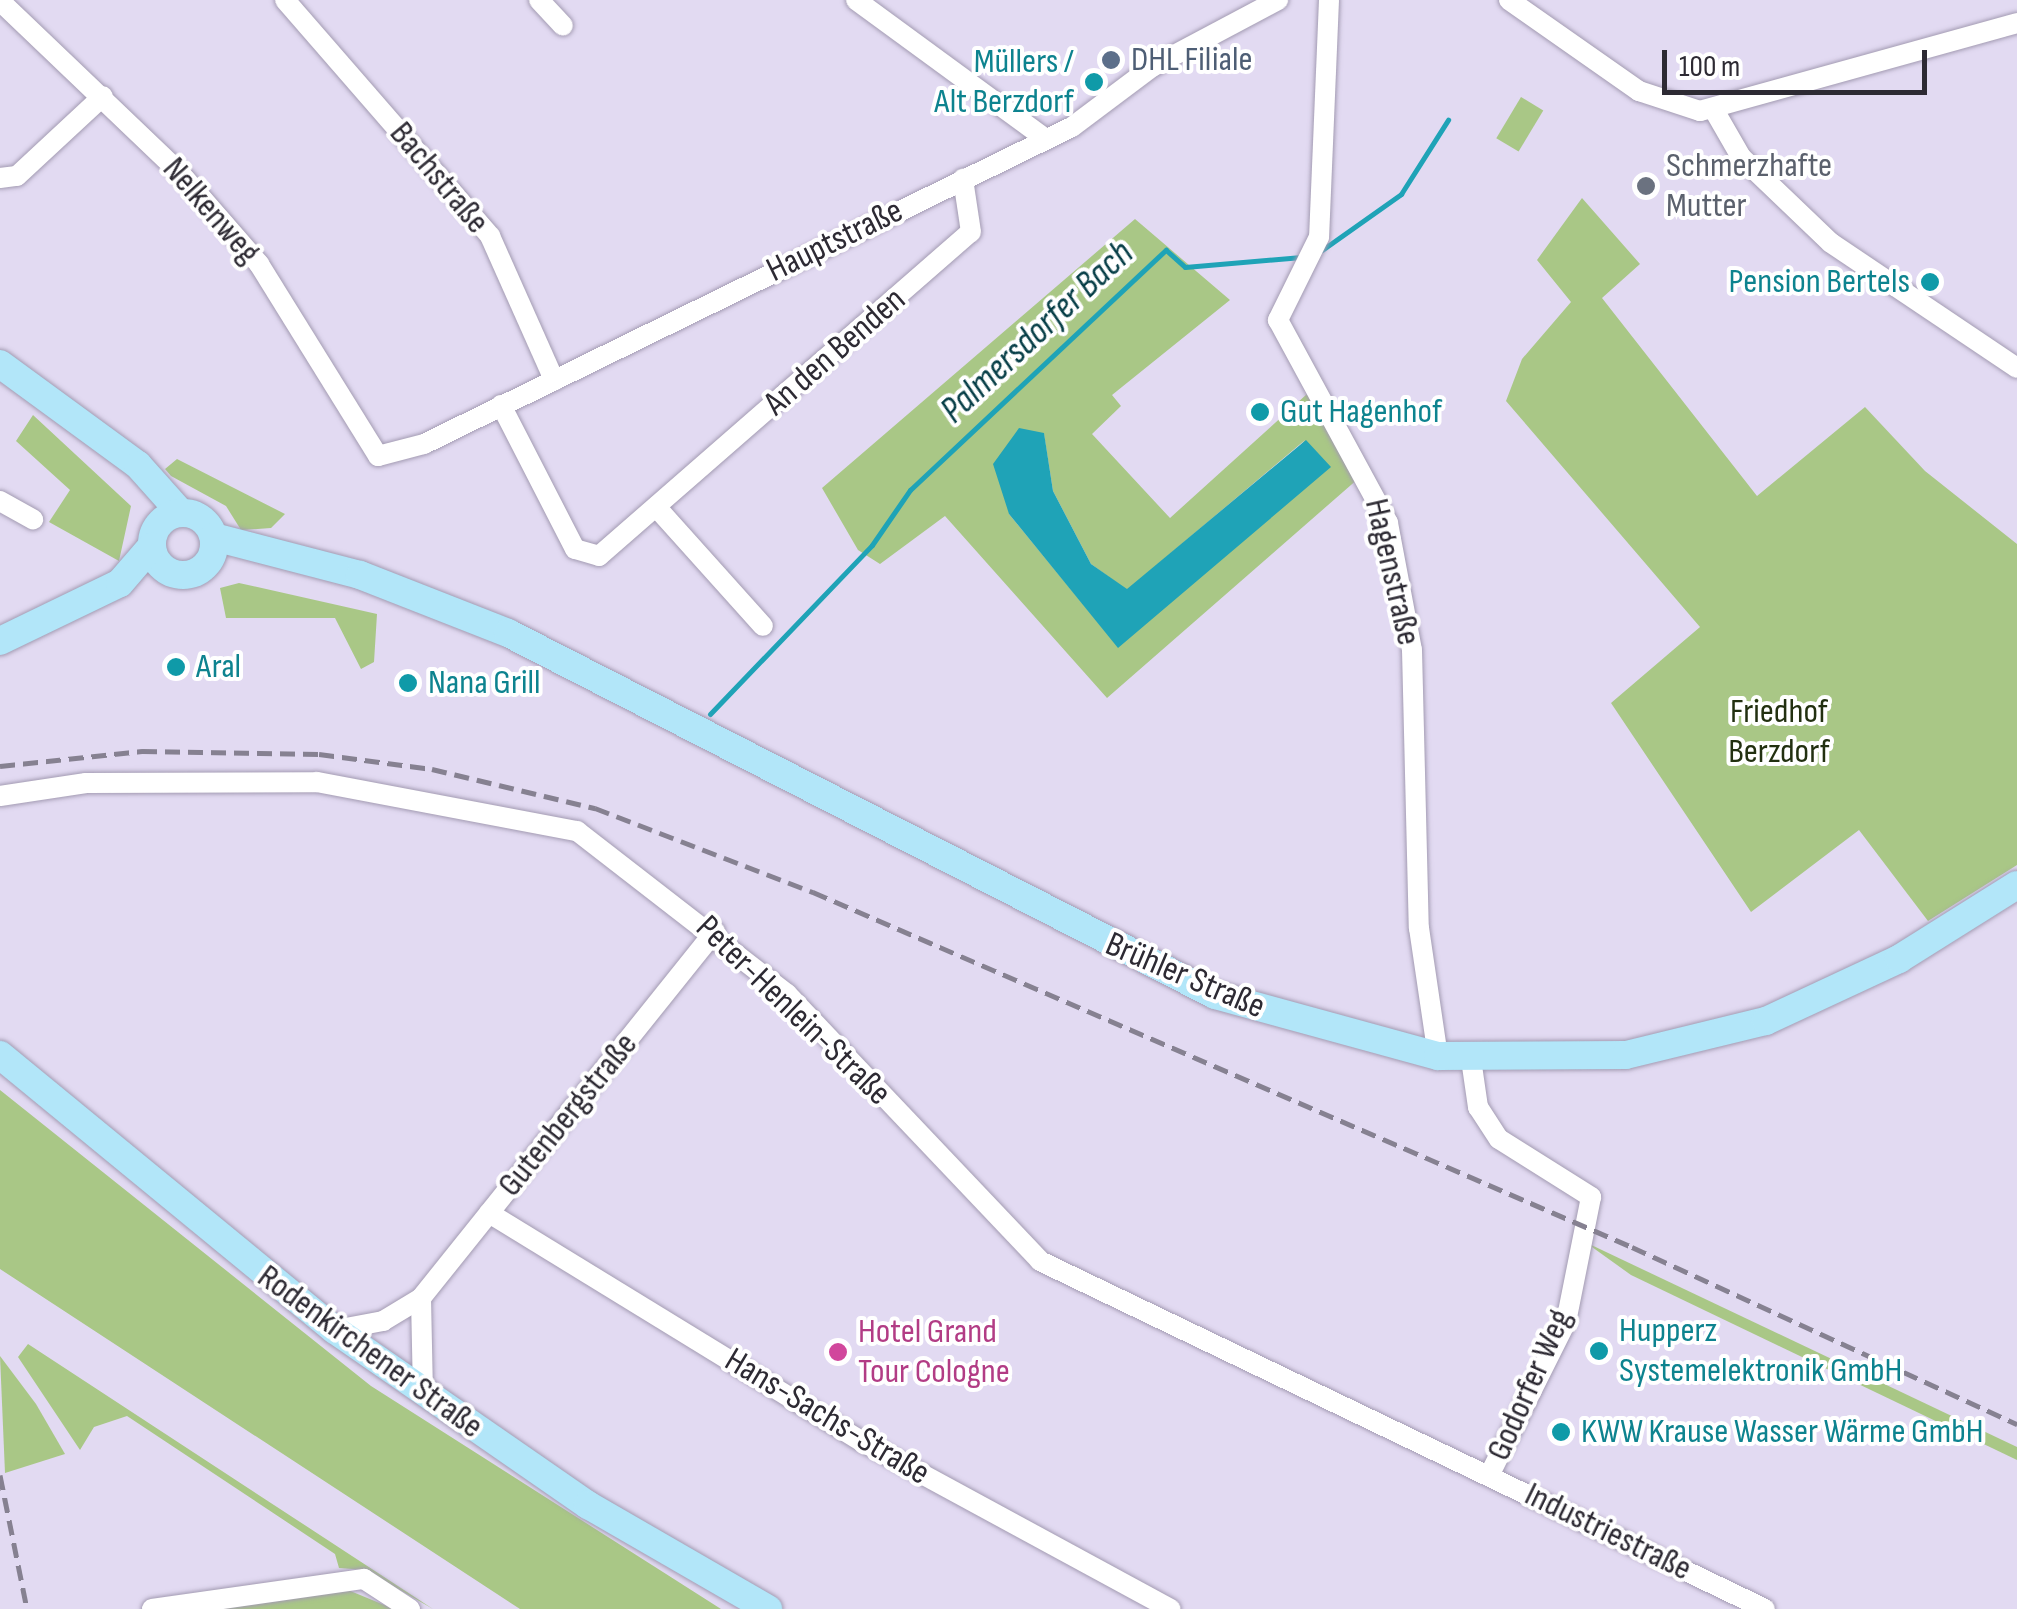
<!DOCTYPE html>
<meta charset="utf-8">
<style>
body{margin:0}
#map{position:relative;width:2017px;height:1609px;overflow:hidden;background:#e2daf2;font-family:"Sofia Sans Condensed",sans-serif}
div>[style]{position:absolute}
.green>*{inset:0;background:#a9c786;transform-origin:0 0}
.water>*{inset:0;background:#1fa3b7}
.stream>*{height:5px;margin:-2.5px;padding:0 2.5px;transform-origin:2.5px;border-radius:2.5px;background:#1fa3b7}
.roads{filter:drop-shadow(0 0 2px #a39bb2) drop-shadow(0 0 2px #a39bb2)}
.street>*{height:20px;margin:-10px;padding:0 10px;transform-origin:10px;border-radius:10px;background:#fff}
.secondary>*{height:28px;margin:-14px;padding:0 14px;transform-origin:14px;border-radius:14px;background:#b2e6f9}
.secondary>.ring{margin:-14px;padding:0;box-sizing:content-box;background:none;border:28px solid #b2e6f9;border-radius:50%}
.rail>*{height:5px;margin-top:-2.5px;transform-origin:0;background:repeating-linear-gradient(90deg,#868191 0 15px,transparent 0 23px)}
.dots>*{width:28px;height:28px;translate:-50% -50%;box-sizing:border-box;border:5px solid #fff;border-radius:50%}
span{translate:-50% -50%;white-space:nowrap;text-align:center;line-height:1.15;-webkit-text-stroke:8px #fff;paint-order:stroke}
.service-label{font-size:35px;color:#4e5e75}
.left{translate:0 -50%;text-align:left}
.culture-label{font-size:35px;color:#0d838f}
.right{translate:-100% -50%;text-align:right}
.worship-label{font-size:35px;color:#5b616d}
.street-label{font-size:35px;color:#2d2a33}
.park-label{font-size:35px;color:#223010}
.hotel-label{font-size:35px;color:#b23c85}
.water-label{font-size:38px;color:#053d46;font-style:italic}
.scale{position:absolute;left:1662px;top:50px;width:265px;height:45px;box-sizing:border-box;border:5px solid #2d2a33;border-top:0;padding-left:12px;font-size:30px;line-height:35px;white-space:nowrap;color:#2d2a33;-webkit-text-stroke:8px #fff;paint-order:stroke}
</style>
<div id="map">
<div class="green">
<div style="left:1521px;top:97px;width:26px;height:48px;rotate:31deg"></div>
<div style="clip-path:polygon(1582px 198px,1640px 264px,1602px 298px,1757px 496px,1865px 407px,1925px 471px,2017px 544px,2017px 865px,1928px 921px,1859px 830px,1751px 912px,1611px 703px,1700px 627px,1506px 401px,1522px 359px,1571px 302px,1537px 260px)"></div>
<div style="clip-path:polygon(evenodd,1135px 219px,1230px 300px,1112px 395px,1121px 406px,1092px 434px,1170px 518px,1307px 394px,1359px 478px,1107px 698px,945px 516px,880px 564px,858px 550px,822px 488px,1135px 219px,1044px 434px,1053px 491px,1091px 564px,1127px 590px,1305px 440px,1118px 647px,1009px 514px,1044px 434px)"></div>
<div style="clip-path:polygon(33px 415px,131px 506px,119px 561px,49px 522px,70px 490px,16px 441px)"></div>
<div style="clip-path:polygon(177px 459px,285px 514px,271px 528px,241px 530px,226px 506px,171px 476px,165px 469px)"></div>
<div style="clip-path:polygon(239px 583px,377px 614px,374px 662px,361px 669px,335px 618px,226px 618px,220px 588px)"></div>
<div style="clip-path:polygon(0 1090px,371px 1386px,721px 1609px,520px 1609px,0 1269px)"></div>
<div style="clip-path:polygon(1585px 1242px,2017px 1447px,2017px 1460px,1631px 1275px)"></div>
<div style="clip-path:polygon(28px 1344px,433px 1609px,365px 1570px,339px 1568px,335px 1554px,127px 1416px,94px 1427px,80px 1450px,18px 1357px)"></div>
<div style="clip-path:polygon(0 1356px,36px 1404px,65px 1454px,5px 1473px)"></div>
<div style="clip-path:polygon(348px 1590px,394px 1609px,218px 1609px)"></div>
</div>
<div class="water">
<div style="clip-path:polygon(1019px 428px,1044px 433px,1053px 491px,1091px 564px,1127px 589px,1306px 440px,1331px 467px,1118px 648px,1009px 514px,993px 464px)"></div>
</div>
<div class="stream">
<div style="left:1322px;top:250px;width:97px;rotate:-35.3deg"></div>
<div style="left:1401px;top:194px;width:88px;rotate:-57.6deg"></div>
<div style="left:710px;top:714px;width:234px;rotate:-46.2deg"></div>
<div style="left:872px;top:545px;width:67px;rotate:-55.4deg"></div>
<div style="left:910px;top:490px;width:351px;rotate:-43.2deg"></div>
<div style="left:1166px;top:250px;width:25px;rotate:42deg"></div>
<div style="left:1185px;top:267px;width:117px;rotate:-4.9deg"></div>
</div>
<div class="roads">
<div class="street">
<div style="left:285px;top:0;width:313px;rotate:49deg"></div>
<div style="left:490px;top:236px;width:158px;rotate:66deg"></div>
<div style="left:539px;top:0;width:35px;rotate:47deg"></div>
<div style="left:856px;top:0;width:235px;rotate:36.2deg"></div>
<div style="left:1329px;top:0;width:237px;rotate:92.4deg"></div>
<div style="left:1319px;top:237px;width:93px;rotate:116.3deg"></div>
<div style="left:1278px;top:320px;width:231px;rotate:61.5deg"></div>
<div style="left:1388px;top:523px;width:129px;rotate:79.3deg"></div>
<div style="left:1412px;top:650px;width:278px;rotate:88.6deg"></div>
<div style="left:1419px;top:928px;width:129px;rotate:81.6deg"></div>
<div style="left:1509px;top:0;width:159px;rotate:35deg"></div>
<div style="left:1639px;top:91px;width:64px;rotate:18.2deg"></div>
<div style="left:1700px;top:111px;width:329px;rotate:-15.5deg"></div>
<div style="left:0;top:1px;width:249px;rotate:43.7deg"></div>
<div style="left:180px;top:173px;width:121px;rotate:49deg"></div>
<div style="left:259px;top:264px;width:226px;rotate:58.2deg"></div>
<div style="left:378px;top:456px;width:48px;rotate:-14.6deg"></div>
<div style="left:424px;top:444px;width:721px;rotate:-26.07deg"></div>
<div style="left:1072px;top:127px;width:100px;rotate:-36.9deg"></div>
<div style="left:1152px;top:67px;width:143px;rotate:-28deg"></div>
<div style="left:1714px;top:110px;width:54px;rotate:60.1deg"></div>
<div style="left:1741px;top:157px;width:124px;rotate:43.7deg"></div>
<div style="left:1831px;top:243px;width:224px;rotate:33.9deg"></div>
<div style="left:0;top:178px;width:17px;rotate:-7deg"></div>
<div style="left:17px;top:176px;width:117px;rotate:-42.9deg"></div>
<div style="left:501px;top:405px;width:162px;rotate:62.8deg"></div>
<div style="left:575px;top:549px;width:25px;rotate:16deg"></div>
<div style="left:599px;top:556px;width:493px;rotate:-41.1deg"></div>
<div style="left:971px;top:232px;width:54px;rotate:-98.6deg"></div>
<div style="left:0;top:501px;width:38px;rotate:29deg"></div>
<div style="left:658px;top:509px;width:157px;rotate:48.1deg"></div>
<div style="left:0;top:796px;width:87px;rotate:-8.6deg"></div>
<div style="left:86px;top:783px;width:231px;rotate:-0.2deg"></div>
<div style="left:317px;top:782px;width:265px;rotate:10.7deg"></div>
<div style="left:577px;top:831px;width:266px;rotate:37.8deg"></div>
<div style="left:787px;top:994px;width:368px;rotate:46.5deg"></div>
<div style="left:1040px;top:1261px;width:804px;rotate:25.64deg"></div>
<div style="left:1471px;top:1059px;width:49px;rotate:81.7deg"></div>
<div style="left:1478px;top:1107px;width:38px;rotate:57deg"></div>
<div style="left:1499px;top:1139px;width:109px;rotate:32.2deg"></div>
<div style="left:1591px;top:1197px;width:127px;rotate:101.3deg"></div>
<div style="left:1566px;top:1322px;width:170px;rotate:116.6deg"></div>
<div style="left:489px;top:1213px;width:439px;rotate:31.5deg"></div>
<div style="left:863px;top:1442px;width:350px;rotate:28.5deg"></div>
<div style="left:421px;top:1298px;width:95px;rotate:88.8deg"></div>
<div style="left:335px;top:1330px;width:49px;rotate:-10.6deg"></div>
<div style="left:383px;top:1321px;width:44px;rotate:-31.2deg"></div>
<div style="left:421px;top:1298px;width:470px;rotate:-51.3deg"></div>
<div style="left:152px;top:1609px;width:214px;rotate:-8.1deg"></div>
<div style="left:364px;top:1579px;width:55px;rotate:33.1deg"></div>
</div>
<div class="secondary">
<div style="left:0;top:364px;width:171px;rotate:36.2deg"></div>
<div style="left:138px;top:465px;width:63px;rotate:48.2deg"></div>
<div class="ring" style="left:152px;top:513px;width:34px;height:34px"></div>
<div style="left:214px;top:537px;width:151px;rotate:14.6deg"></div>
<div style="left:360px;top:575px;width:159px;rotate:21.4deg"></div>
<div style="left:508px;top:633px;width:794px;rotate:27.11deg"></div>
<div style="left:1215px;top:995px;width:231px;rotate:15.3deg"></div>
<div style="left:1438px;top:1056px;width:188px;rotate:-0.3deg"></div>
<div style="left:1626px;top:1055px;width:144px;rotate:-13.7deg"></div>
<div style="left:1766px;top:1021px;width:147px;rotate:-25deg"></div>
<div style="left:1899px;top:959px;width:139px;rotate:-32.1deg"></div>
<div style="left:0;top:641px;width:133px;rotate:-25.8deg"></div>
<div style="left:120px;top:583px;width:48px;rotate:-49.3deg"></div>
<div style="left:0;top:1055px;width:433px;rotate:39.4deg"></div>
<div style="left:335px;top:1330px;width:308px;rotate:34.7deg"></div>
<div style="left:588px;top:1505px;width:208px;rotate:30deg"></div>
</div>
</div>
<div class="rail">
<div style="left:0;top:766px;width:143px;rotate:-6deg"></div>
<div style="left:142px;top:751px;width:177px;rotate:1deg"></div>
<div style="left:319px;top:754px;width:114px;rotate:7.6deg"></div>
<div style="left:432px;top:769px;width:168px;rotate:13.5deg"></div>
<div style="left:595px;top:808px;width:234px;rotate:21.1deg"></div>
<div style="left:813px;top:892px;width:893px;rotate:23.43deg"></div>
<div style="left:1632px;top:1247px;width:424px;rotate:24.7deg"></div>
<div style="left:0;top:1475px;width:137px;rotate:78.6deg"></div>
</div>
<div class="dots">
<div style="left:1111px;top:60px;background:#5c6f8a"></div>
<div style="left:1094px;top:82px;background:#0f9aa8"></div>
<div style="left:1646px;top:186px;background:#6b7280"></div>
<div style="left:1930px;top:282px;background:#0f9aa8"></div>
<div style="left:1260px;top:412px;background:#0f9aa8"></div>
<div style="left:176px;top:667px;background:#0f9aa8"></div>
<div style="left:408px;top:683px;background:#0f9aa8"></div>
<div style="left:1599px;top:1351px;background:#0f9aa8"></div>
<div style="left:838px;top:1352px;background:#d1479c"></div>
<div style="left:1561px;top:1432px;background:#0f9aa8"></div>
</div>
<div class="service-label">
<span class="left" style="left:1131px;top:60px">DHL Filiale</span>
</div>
<div class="culture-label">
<span class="right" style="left:1074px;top:82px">Müllers /<br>Alt Berzdorf</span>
<span class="right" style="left:1910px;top:282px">Pension Bertels</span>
<span class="left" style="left:1280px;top:412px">Gut Hagenhof</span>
<span class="left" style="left:196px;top:667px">Aral</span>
<span class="left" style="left:428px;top:683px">Nana Grill</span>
<span class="left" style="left:1619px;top:1351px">Hupperz<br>Systemelektronik GmbH</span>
<span class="left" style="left:1581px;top:1432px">KWW Krause Wasser Wärme GmbH</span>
</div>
<div class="worship-label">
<span class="left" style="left:1666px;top:186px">Schmerzhafte<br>Mutter</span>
</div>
<div class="street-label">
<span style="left:439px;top:178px;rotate:50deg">Bachstraße</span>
<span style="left:211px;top:211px;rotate:49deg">Nelkenweg</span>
<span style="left:835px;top:241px;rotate:-26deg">Hauptstraße</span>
<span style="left:835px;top:352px;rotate:-41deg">An den Benden</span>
<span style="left:1392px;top:572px;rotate:77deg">Hagenstraße</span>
<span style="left:1185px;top:976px;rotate:23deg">Brühler Straße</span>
<span style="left:793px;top:1011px;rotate:44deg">Peter-Henlein-Straße</span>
<span style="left:568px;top:1115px;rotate:-51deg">Gutenbergstraße</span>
<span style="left:370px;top:1352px;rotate:36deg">Rodenkirchener Straße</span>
<span style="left:1530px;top:1385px;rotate:-66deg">Godorfer Weg</span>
<span style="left:827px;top:1417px;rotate:31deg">Hans-Sachs-Straße</span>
<span style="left:1608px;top:1532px;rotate:26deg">Industriestraße</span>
</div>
<div class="park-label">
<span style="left:1779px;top:732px">Friedhof<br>Berzdorf</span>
</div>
<div class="hotel-label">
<span class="left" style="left:858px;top:1352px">Hotel Grand<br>Tour Cologne</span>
</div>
<div class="water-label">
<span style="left:1037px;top:332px;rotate:-43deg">Palmersdorfer Bach</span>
</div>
<div class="scale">100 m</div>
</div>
